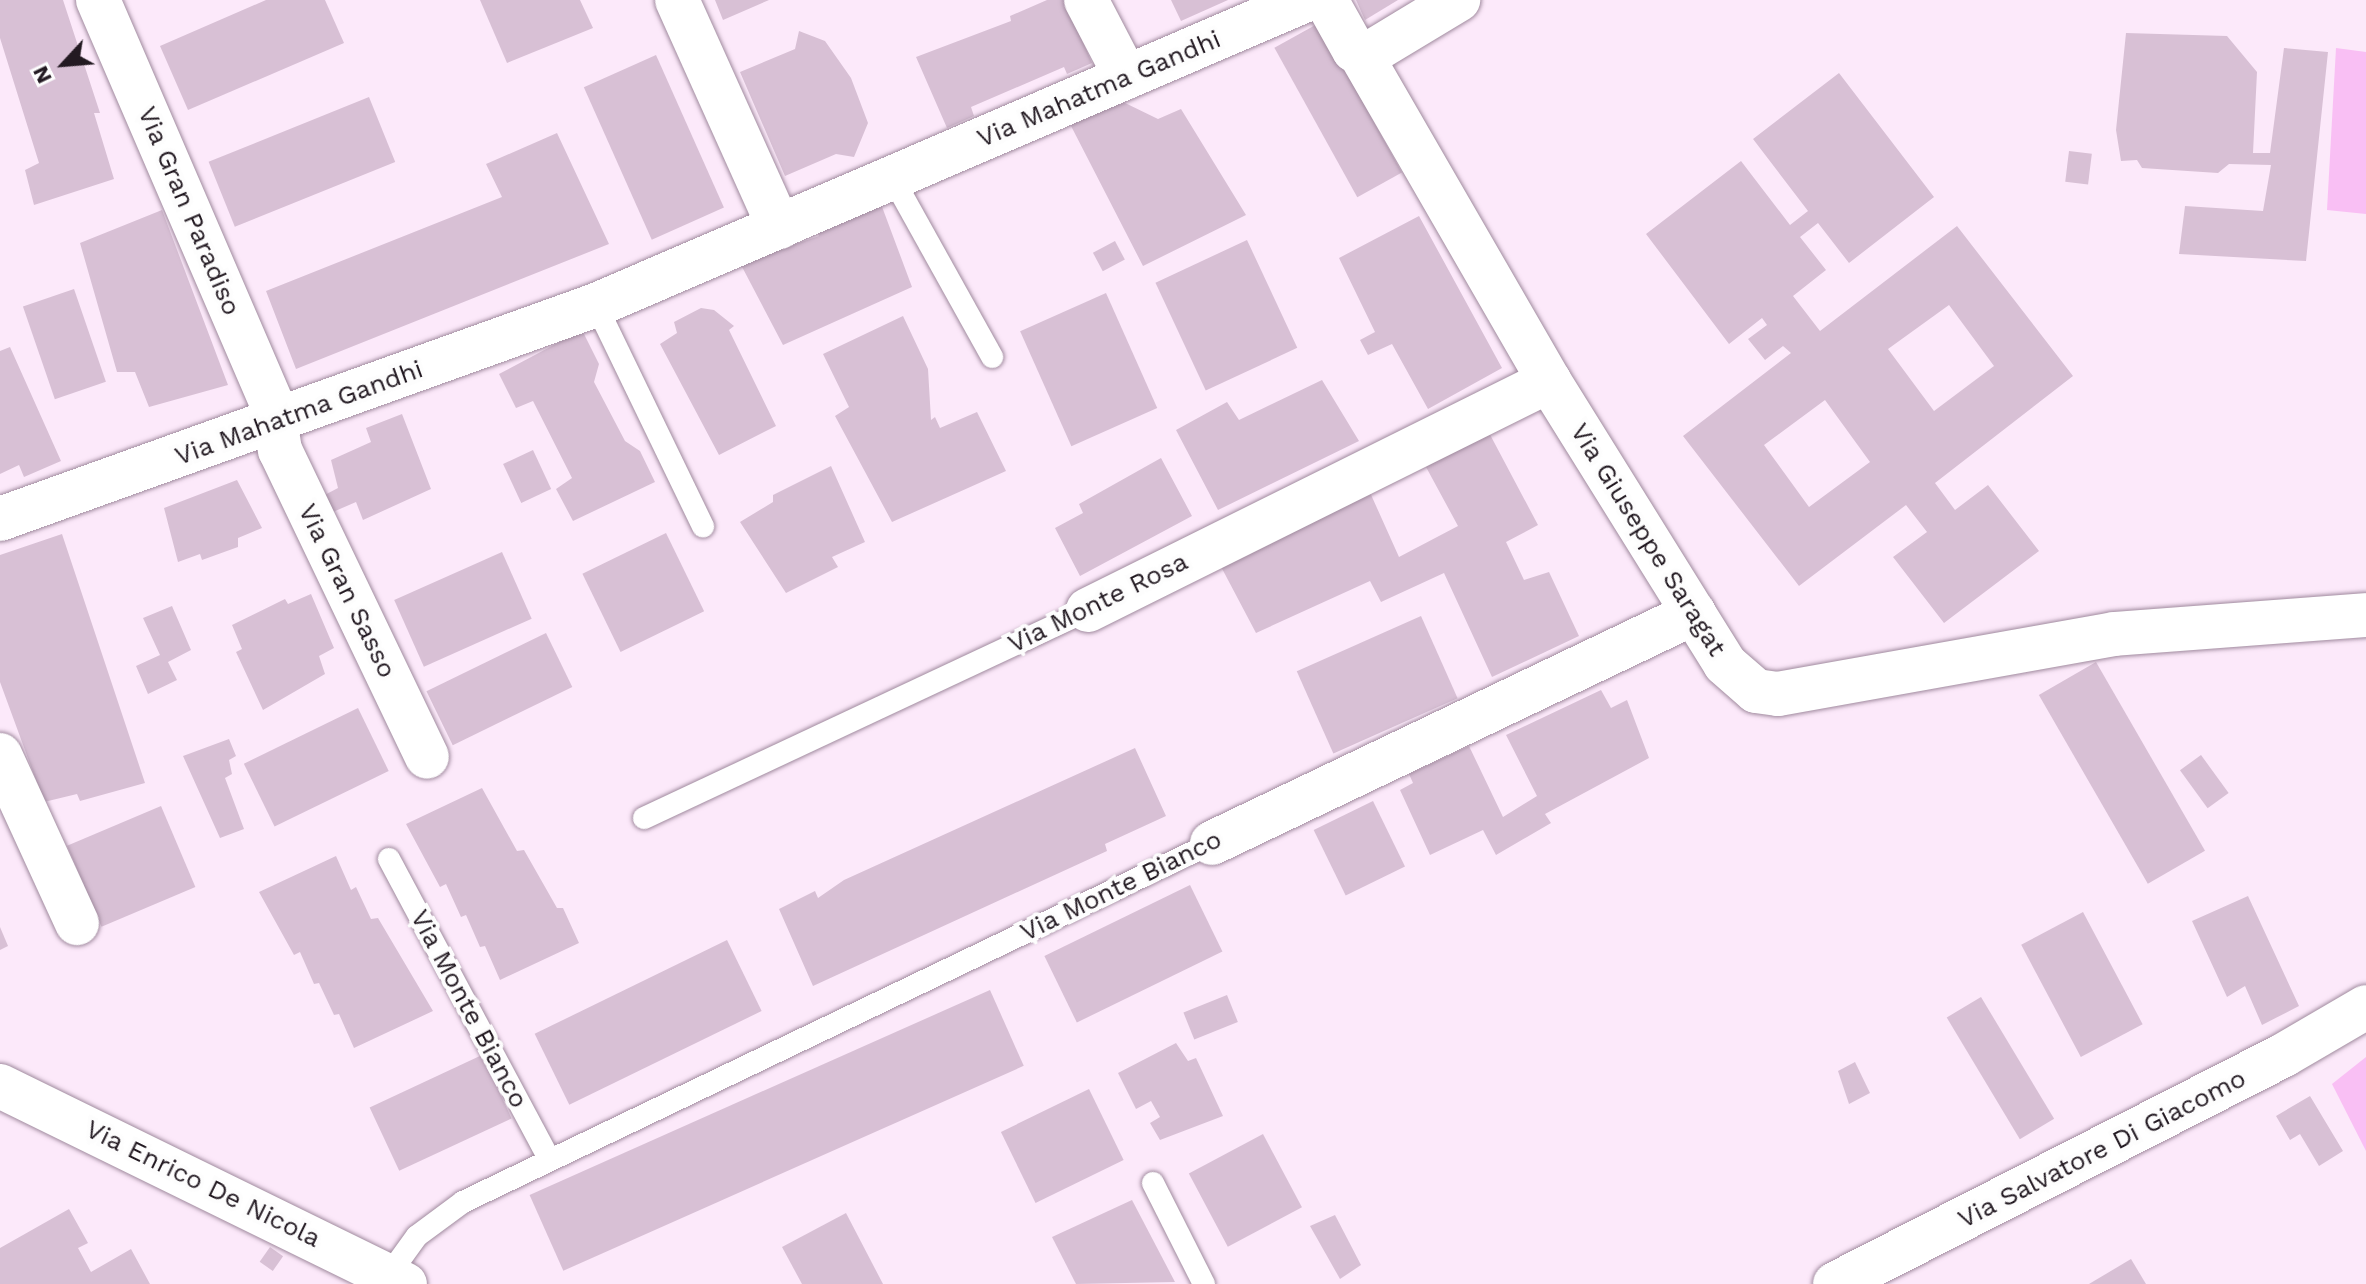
<!DOCTYPE html>
<style>
body{margin:0}
#map{position:relative;width:2366px;height:1284px;overflow:hidden;background:#fce9fa;font-family:"Work Sans",sans-serif}
div>[style]{position:absolute}
.green>*{inset:0;background:#f9bff4}
.building>*{inset:0;background:#d8c0d5;transform-origin:0 0}
.roads{filter:drop-shadow(0 0 2px #a08a9e) drop-shadow(0 0 2px #a08a9e)}
.service>*{height:22px;margin:-11px;padding:0 11px;transform-origin:11px;border-radius:11px;background:#fff}
.minor>*{height:44px;margin:-22px;padding:0 22px;transform-origin:22px;border-radius:22px;background:#fff}
span{translate:-50% -50%;white-space:nowrap;text-align:center;line-height:1.15;-webkit-text-stroke:8px #fdfdfd;paint-order:stroke}
.street-label{font-size:26px;color:#231a22}
.north{position:absolute;left:24px;top:24px;width:80px;height:80px;-webkit-text-stroke:6px #fdfdfd;paint-order:stroke;rotate:244deg;font-size:22px;font-weight:700;line-height:32px;text-align:center;color:#231a22}
.north::after{content:'';display:block;margin:auto;width:28px;height:36px;background:#231a22;clip-path:polygon(50% 0,100% 100%,50% 72%,0 100%)}
</style>
<div id="map">
<div class="green">
<div style="clip-path:polygon(2336px 48px,2366px 52px,2366px 214px,2327px 210px)"></div>
<div style="clip-path:polygon(2366px 1057px,2366px 1151px,2332px 1084px)"></div>
</div>
<div class="building">
<div style="clip-path:polygon(0 0,63px 0,100px 113px,94px 113px,114px 179px,34px 205px,25px 170px,39px 163px,0 38px)"></div>
<div style="clip-path:polygon(266px 0,325px 0,344px 43px,188px 110px,160px 46px)"></div>
<div style="clip-path:polygon(480px 0,580px 0,593px 28px,507px 63px)"></div>
<div style="clip-path:polygon(715px 0,769px 0,723px 20px)"></div>
<div style="clip-path:polygon(1047px 0,1065px 0,1092px 63px,1067px 74px,1064px 67px,971px 107px,974px 116px,947px 128px,916px 57px,1011px 21px,1010px 16px)"></div>
<div style="clip-path:polygon(1171px 0,1228px 0,1181px 21px)"></div>
<div style="clip-path:polygon(1356px 0,1398px 0,1365px 20px)"></div>
<div style="left:1319px;top:23px;width:171px;height:51px;rotate:61deg"></div>
<div style="clip-path:polygon(799px 31px,825px 41px,851px 78px,868px 123px,854px 157px,836px 154px,785px 176px,740px 72px,795px 49px)"></div>
<div style="clip-path:polygon(2126px 33px,2227px 36px,2257px 72px,2253px 153px,2270px 153px,2284px 48px,2328px 52px,2306px 261px,2179px 254px,2185px 206px,2263px 211px,2271px 165px,2229px 164px,2218px 173px,2142px 168px,2137px 160px,2121px 161px,2116px 130px)"></div>
<div style="left:656px;top:55px;width:167px;height:79px;rotate:66deg"></div>
<div style="clip-path:polygon(evenodd,1839px 73px,1934px 197px,1849px 263px,1818px 223px,1800px 237px,1826px 270px,1793px 296px,1820px 331px,1957px 226px,2073px 376px,1935px 483px,1955px 510px,1988px 485px,2039px 551px,1944px 623px,1893px 557px,1927px 532px,1906px 505px,1799px 586px,1683px 436px,1791px 353px,1783px 346px,1765px 360px,1748px 339px,1767px 325px,1762px 318px,1729px 344px,1646px 234px,1741px 161px,1790px 225px,1808px 211px,1753px 139px,1839px 73px,1949px 305px,1994px 366px,1934px 411px,1888px 349px,1949px 305px,1839px 73px,1825px 400px,1870px 462px,1809px 507px,1764px 445px,1825px 400px)"></div>
<div style="left:369px;top:97px;width:70px;height:173px;rotate:68deg"></div>
<div style="clip-path:polygon(1121px 101px,1158px 119px,1181px 109px,1246px 215px,1143px 266px,1070px 124px)"></div>
<div style="clip-path:polygon(557px 133px,609px 244px,296px 369px,266px 291px,502px 197px,486px 164px)"></div>
<div style="left:2069px;top:151px;width:23px;height:31px;rotate:7deg"></div>
<div style="clip-path:polygon(881px 204px,912px 287px,783px 345px,740px 263px,819px 236px,817px 231px)"></div>
<div style="clip-path:polygon(162px 210px,228px 385px,149px 407px,135px 372px,117px 372px,80px 243px)"></div>
<div style="clip-path:polygon(1419px 216px,1502px 368px,1428px 409px,1392px 344px,1368px 355px,1360px 340px,1375px 332px,1339px 258px)"></div>
<div style="left:1247px;top:240px;width:119px;height:101px;rotate:65deg"></div>
<div style="left:1115px;top:241px;width:21px;height:25px;rotate:62deg"></div>
<div style="left:74px;top:289px;width:98px;height:54px;rotate:71deg"></div>
<div style="left:1106px;top:293px;width:126px;height:94px;rotate:66deg"></div>
<div style="clip-path:polygon(701px 308px,714px 310px,734px 326px,729px 330px,776px 426px,719px 455px,660px 344px,677px 333px,674px 322px)"></div>
<div style="clip-path:polygon(903px 316px,928px 369px,931px 420px,935px 417px,940px 428px,977px 412px,1006px 471px,892px 522px,835px 416px,849px 407px,823px 354px)"></div>
<div style="clip-path:polygon(582px 330px,599px 364px,594px 382px,625px 441px,640px 451px,655px 482px,573px 521px,556px 489px,572px 478px,533px 401px,516px 408px,499px 374px)"></div>
<div style="clip-path:polygon(10px 347px,61px 461px,24px 477px,19px 465px,0 474px,0 351px)"></div>
<div style="clip-path:polygon(1322px 380px,1359px 441px,1218px 510px,1176px 430px,1227px 402px,1239px 420px)"></div>
<div style="clip-path:polygon(402px 414px,431px 489px,363px 520px,356px 502px,326px 515px,317px 499px,338px 488px,331px 460px,371px 442px,366px 428px)"></div>
<div style="clip-path:polygon(1486px 427px,1538px 525px,1506px 542px,1524px 580px,1549px 572px,1579px 636px,1492px 677px,1444px 573px,1381px 602px,1370px 581px,1256px 633px,1218px 561px,1368px 488px,1399px 557px,1458px 526px,1426px 467px)"></div>
<div style="left:533px;top:450px;width:43px;height:33px;rotate:65deg"></div>
<div style="clip-path:polygon(1161px 458px,1192px 516px,1080px 576px,1055px 528px,1083px 513px,1079px 504px)"></div>
<div style="clip-path:polygon(831px 466px,865px 542px,832px 557px,838px 567px,786px 593px,740px 522px,773px 502px,773px 495px)"></div>
<div style="clip-path:polygon(237px 480px,262px 528px,238px 538px,238px 547px,202px 560px,200px 554px,178px 562px,164px 508px)"></div>
<div style="left:666px;top:533px;width:87px;height:93px;rotate:64deg"></div>
<div style="clip-path:polygon(62px 534px,145px 783px,80px 801px,77px 794px,44px 802px,0 682px,0 555px)"></div>
<div style="left:502px;top:552px;width:73px;height:118px;rotate:66deg"></div>
<div style="clip-path:polygon(311px 594px,334px 648px,319px 656px,325px 674px,263px 710px,236px 652px,242px 649px,232px 625px,285px 599px,288px 604px)"></div>
<div style="clip-path:polygon(172px 606px,191px 650px,168px 662px,177px 680px,148px 694px,136px 666px,160px 655px,143px 618px)"></div>
<div style="left:1421px;top:616px;width:90px;height:136px;rotate:66deg"></div>
<div style="left:546px;top:633px;width:60px;height:133px;rotate:64deg"></div>
<div style="left:2096px;top:662px;width:218px;height:66px;rotate:60deg"></div>
<div style="clip-path:polygon(1601px 690px,1611px 708px,1627px 700px,1649px 758px,1545px 814px,1551px 823px,1496px 855px,1483px 830px,1430px 855px,1400px 790px,1413px 783px,1409px 774px,1469px 746px,1503px 817px,1537px 796px,1506px 735px)"></div>
<div style="left:358px;top:708px;width:70px;height:127px;rotate:64deg"></div>
<div style="clip-path:polygon(229px 739px,236px 756px,229px 760px,232px 774px,225px 778px,244px 829px,220px 838px,183px 756px)"></div>
<div style="clip-path:polygon(1135px 748px,1166px 816px,1105px 844px,1107px 851px,813px 986px,779px 909px,815px 891px,818px 898px,844px 880px)"></div>
<div style="left:2201px;top:755px;width:47px;height:26px;rotate:54deg"></div>
<div style="clip-path:polygon(482px 788px,517px 851px,524px 850px,557px 908px,563px 908px,579px 943px,500px 980px,485px 946px,480px 947px,466px 915px,461px 917px,446px 884px,440px 887px,406px 824px)"></div>
<div style="left:1373px;top:801px;width:73px;height:66px;rotate:64deg"></div>
<div style="left:161px;top:806px;width:88px;height:102px;rotate:67deg"></div>
<div style="clip-path:polygon(336px 856px,351px 890px,356px 887px,371px 919px,378px 918px,433px 1011px,354px 1048px,339px 1014px,334px 1015px,319px 983px,314px 984px,300px 952px,294px 955px,259px 892px)"></div>
<div style="left:1190px;top:885px;width:74px;height:162px;rotate:64deg"></div>
<div style="clip-path:polygon(2248px 896px,2299px 1006px,2262px 1025px,2245px 986px,2227px 997px,2192px 921px)"></div>
<div style="left:2083px;top:912px;width:127px;height:70px;rotate:62deg"></div>
<div style="clip-path:polygon(0 927px,8px 946px,0 950px)"></div>
<div style="left:727px;top:940px;width:79px;height:214px;rotate:64deg"></div>
<div style="left:990px;top:990px;width:83px;height:504px;rotate:66deg"></div>
<div style="left:1227px;top:995px;width:29px;height:47px;rotate:68deg"></div>
<div style="left:1981px;top:997px;width:142px;height:40px;rotate:59deg"></div>
<div style="clip-path:polygon(1176px 1043px,1188px 1061px,1196px 1058px,1223px 1116px,1160px 1140px,1150px 1123px,1160px 1117px,1151px 1101px,1136px 1109px,1118px 1073px)"></div>
<div style="left:482px;top:1055px;width:70px;height:124px;rotate:65deg"></div>
<div style="clip-path:polygon(1855px 1062px,1870px 1093px,1849px 1104px,1838px 1071px)"></div>
<div style="left:1089px;top:1089px;width:79px;height:98px;rotate:64deg"></div>
<div style="clip-path:polygon(2310px 1096px,2343px 1151px,2319px 1166px,2300px 1134px,2290px 1140px,2276px 1116px)"></div>
<div style="left:1263px;top:1134px;width:83px;height:84px;rotate:62deg"></div>
<div style="clip-path:polygon(1132px 1200px,1175px 1282px,1076px 1284px,1052px 1237px)"></div>
<div style="clip-path:polygon(69px 1209px,88px 1243px,78px 1248px,91px 1272px,131px 1249px,150px 1284px,0 1284px,0 1248px)"></div>
<div style="clip-path:polygon(846px 1213px,883px 1284px,802px 1284px,782px 1247px)"></div>
<div style="clip-path:polygon(1335px 1215px,1361px 1265px,1340px 1279px,1310px 1226px)"></div>
<div style="left:270px;top:1247px;width:16px;height:18px;rotate:35deg"></div>
<div style="clip-path:polygon(2131px 1259px,2146px 1284px,2089px 1284px)"></div>
</div>
<div class="roads">
<div class="service">
<div style="left:892px;top:177px;width:206px;rotate:60.9deg"></div>
<div style="left:596px;top:305px;width:246px;rotate:64.2deg"></div>
<div style="left:644px;top:818px;width:490px;rotate:-25.1deg"></div>
<div style="left:389px;top:859px;width:341px;rotate:61.9deg"></div>
<div style="left:1153px;top:1183px;width:113px;rotate:63.2deg"></div>
<div style="left:388px;top:1276px;width:49px;rotate:-54.1deg"></div>
<div style="left:417px;top:1236px;width:57px;rotate:-36.5deg"></div>
<div style="left:463px;top:1202px;width:831px;rotate:-25.61deg"></div>
</div>
<div class="minor">
<div style="left:98px;top:0;width:443px;rotate:66.7deg"></div>
<div style="left:273px;top:407px;width:44px;rotate:80.8deg"></div>
<div style="left:280px;top:450px;width:340px;rotate:64.4deg"></div>
<div style="left:677px;top:0;width:249px;rotate:65.8deg"></div>
<div style="left:1086px;top:0;width:87px;rotate:62.5deg"></div>
<div style="left:1326px;top:0;width:57px;rotate:60.8deg"></div>
<div style="left:1354px;top:50px;width:13px;rotate:29deg"></div>
<div style="left:1365px;top:56px;width:109px;rotate:-31.1deg"></div>
<div style="left:1361px;top:55px;width:376px;rotate:60deg"></div>
<div style="left:1549px;top:381px;width:333px;rotate:58.1deg"></div>
<div style="left:1725px;top:664px;width:41px;rotate:41.1deg"></div>
<div style="left:1756px;top:691px;width:22px;rotate:8deg"></div>
<div style="left:1778px;top:694px;width:341px;rotate:-10.1deg"></div>
<div style="left:2114px;top:634px;width:253px;rotate:-4.3deg"></div>
<div style="left:0;top:519px;width:633px;rotate:-19.75deg"></div>
<div style="left:596px;top:305px;width:773px;rotate:-23.25deg"></div>
<div style="left:1088px;top:610px;width:515px;rotate:-26.42deg"></div>
<div style="left:0;top:755px;width:185px;rotate:65.4deg"></div>
<div style="left:1212px;top:843px;width:534px;rotate:-25.51deg"></div>
<div style="left:0;top:1086px;width:451px;rotate:26.1deg"></div>
<div style="left:1835px;top:1284px;width:504px;rotate:-27.02deg"></div>
<div style="left:2284px;top:1055px;width:95px;rotate:-30.3deg"></div>
</div>
</div>
<div class="street-label">
<span style="left:1099px;top:89px;rotate:-23deg">Via Mahatma Gandhi</span>
<span style="left:189px;top:211px;rotate:67deg">Via Gran Paradiso</span>
<span style="left:299px;top:413px;rotate:-20deg">Via Mahatma Gandhi</span>
<span style="left:1648px;top:540px;rotate:58deg">Via Giuseppe Saragat</span>
<span style="left:347px;top:591px;rotate:64deg">Via Gran Sasso</span>
<span style="left:1098px;top:603px;rotate:-26deg">Via Monte Rosa</span>
<span style="left:1121px;top:886px;rotate:-26deg">Via Monte Bianco</span>
<span style="left:469px;top:1009px;rotate:62deg">Via Monte Bianco</span>
<span style="left:2102px;top:1149px;rotate:-27deg">Via Salvatore Di Giacomo</span>
<span style="left:203px;top:1184px;rotate:26deg">Via Enrico De Nicola</span>
</div>
<div class="north">N</div>
</div>
